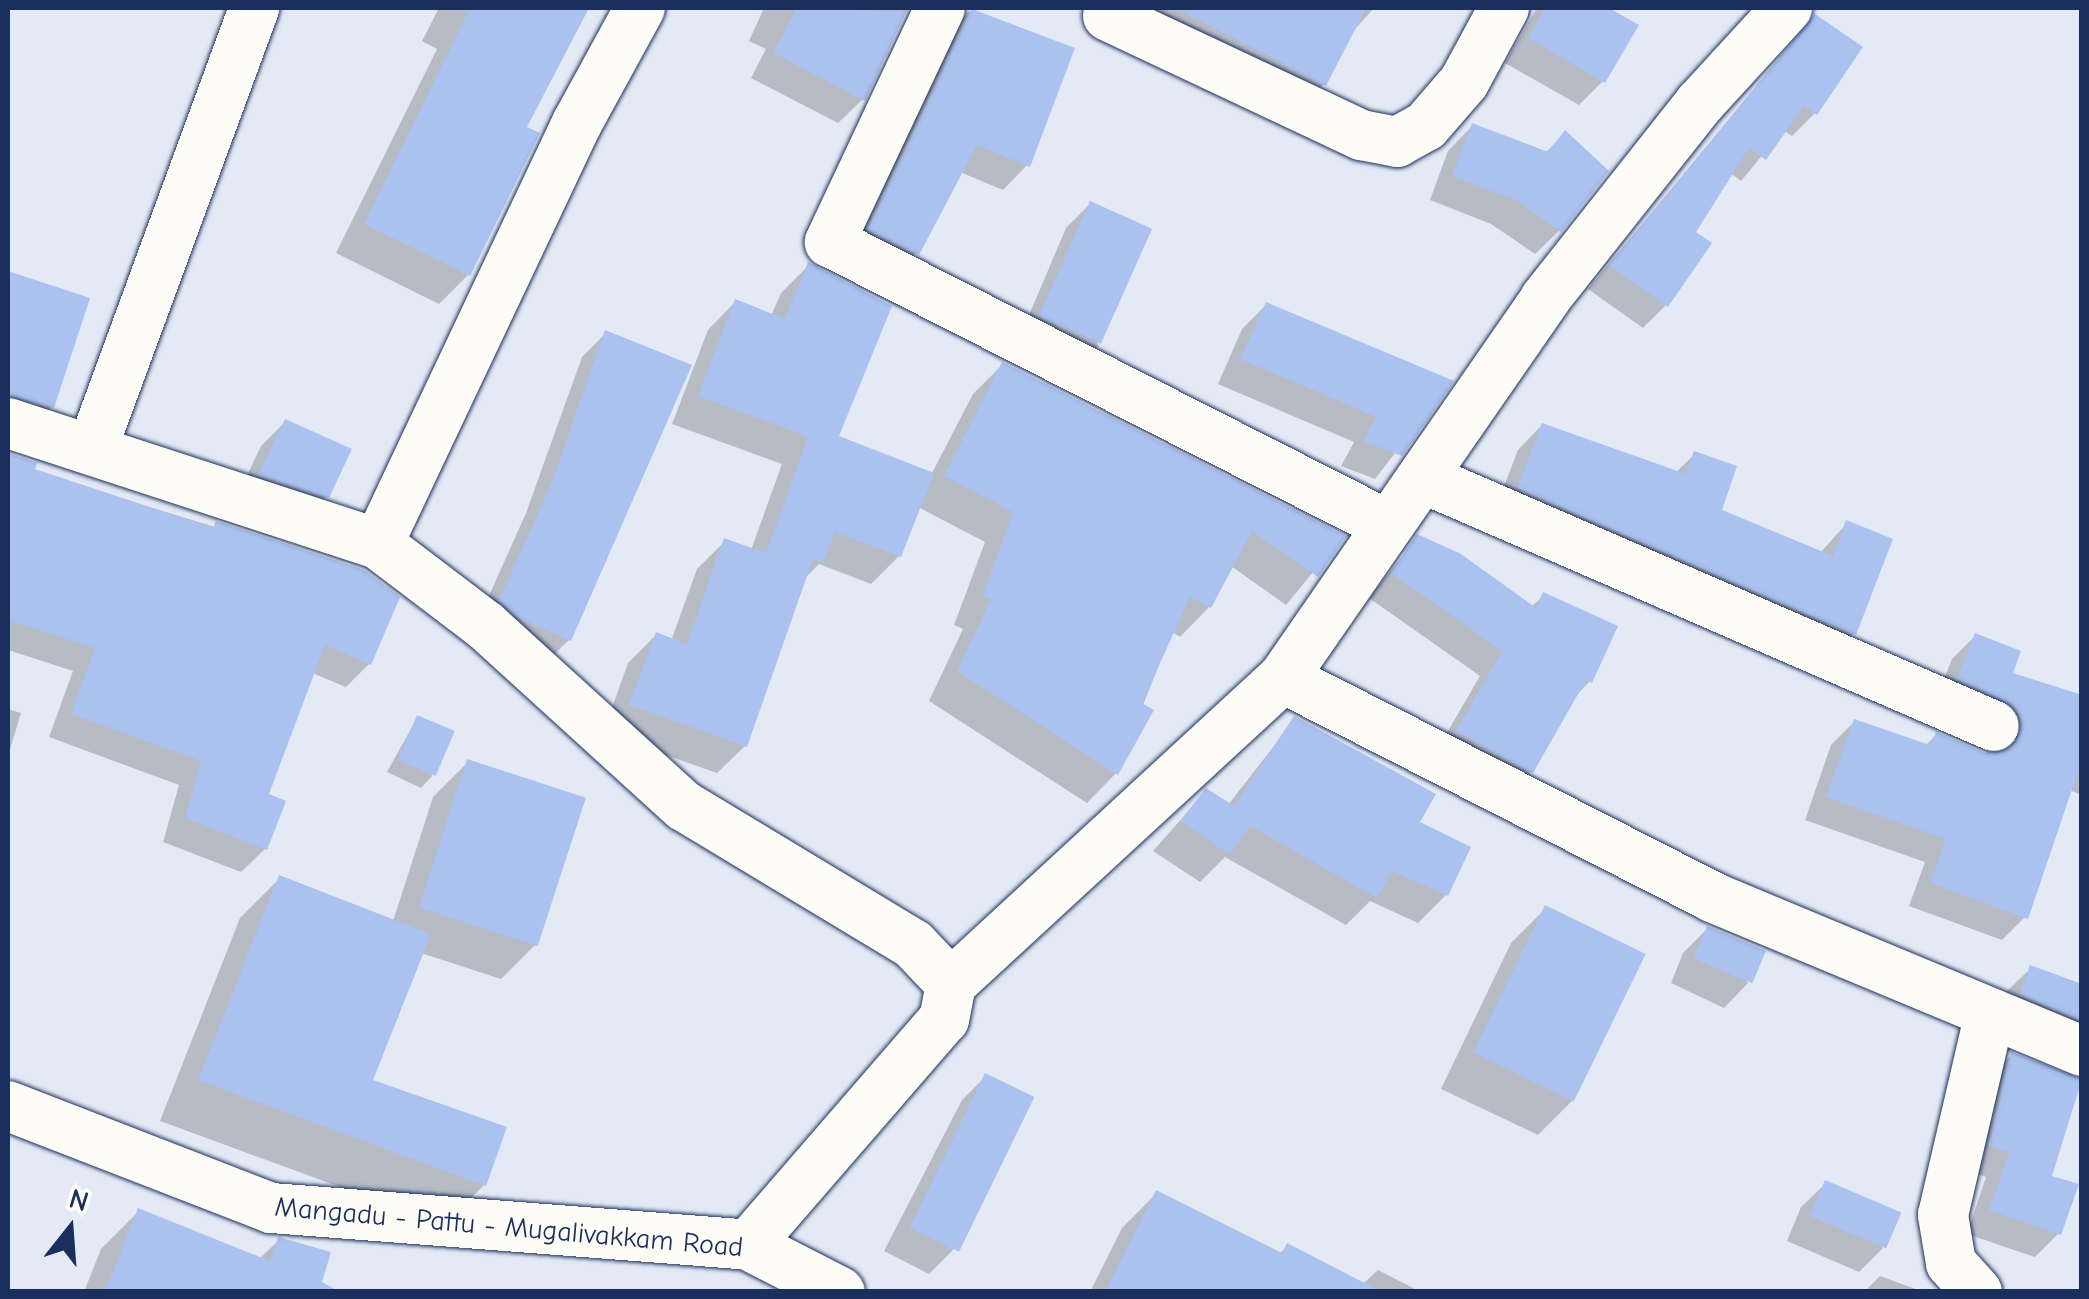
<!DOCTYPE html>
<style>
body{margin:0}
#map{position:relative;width:2089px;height:1299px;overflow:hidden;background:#e4eaf5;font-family:"Comic Neue",sans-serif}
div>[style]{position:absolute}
.shadow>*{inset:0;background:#0003}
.building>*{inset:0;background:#abc1ef;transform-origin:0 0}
.roads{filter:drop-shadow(0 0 2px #1b2f5e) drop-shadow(0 0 2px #1b2f5e)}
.minor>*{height:50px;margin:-25px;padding:0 25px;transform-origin:25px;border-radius:25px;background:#fdfcf7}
span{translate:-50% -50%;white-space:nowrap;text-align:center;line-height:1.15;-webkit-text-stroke:9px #fdfcf7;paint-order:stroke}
.street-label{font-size:28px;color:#1b2f5e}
.frame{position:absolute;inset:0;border:10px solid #1b2f5e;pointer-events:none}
.north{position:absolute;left:20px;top:1179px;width:100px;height:100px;-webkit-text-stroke:8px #fdfcf7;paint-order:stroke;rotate:17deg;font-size:28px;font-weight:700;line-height:40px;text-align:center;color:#1b2f5e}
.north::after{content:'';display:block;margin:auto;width:35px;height:45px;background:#1b2f5e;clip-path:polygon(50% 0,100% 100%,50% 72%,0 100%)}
</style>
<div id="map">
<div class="shadow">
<div style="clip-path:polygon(439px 8px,565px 8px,582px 16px,523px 128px,468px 275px,439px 304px,336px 253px,437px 49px,422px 41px)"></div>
<div style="clip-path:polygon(764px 8px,908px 8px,863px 99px,838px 123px,751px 78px,766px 49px,749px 41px)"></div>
<div style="clip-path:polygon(1125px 8px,1374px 8px,1347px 38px,1324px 84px,1299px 109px)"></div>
<div style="clip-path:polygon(1537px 8px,1604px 8px,1636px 26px,1603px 81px,1579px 105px,1505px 63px)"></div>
<div style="clip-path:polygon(969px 11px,1072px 49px,1027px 165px,1003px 190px,960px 172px,916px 253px,892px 277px,845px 254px,945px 35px)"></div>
<div style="clip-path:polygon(1815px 17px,1815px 113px,1792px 136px,1783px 130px,1741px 181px,1730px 173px,1693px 233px,1666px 305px,1643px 328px,1588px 289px)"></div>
<div style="clip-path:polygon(1472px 126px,1545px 153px,1565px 133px,1560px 230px,1535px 254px,1491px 224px,1430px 200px,1448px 151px)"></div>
<div style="clip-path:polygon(1090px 204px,1098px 346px,1074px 370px,1018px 341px,1066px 228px)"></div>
<div style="clip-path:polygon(809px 265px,836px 437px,931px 475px,973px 394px,1002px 365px,1342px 537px,1286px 605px,1231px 566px,1209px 607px,1180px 637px,1172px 632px,1116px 773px,1087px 803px,929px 701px,963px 629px,954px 625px,985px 542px,918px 507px,899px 556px,871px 584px,819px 564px,803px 580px,745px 746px,717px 773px,603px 733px,628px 663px,656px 635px,671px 641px,697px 569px,725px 541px,751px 550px,782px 464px,672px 424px,708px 330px,735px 302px,771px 316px,781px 293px)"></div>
<div style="clip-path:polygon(12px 275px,52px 407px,28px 430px,8px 423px)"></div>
<div style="clip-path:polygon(1266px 305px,1450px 382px,1375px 479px,1341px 466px,1354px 442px,1218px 384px,1242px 329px)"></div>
<div style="clip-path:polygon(606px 333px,569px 640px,544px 664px,476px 625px,526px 513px,582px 357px)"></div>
<div style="clip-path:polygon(285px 422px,327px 496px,302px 521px,236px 499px,261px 446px)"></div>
<div style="clip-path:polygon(1542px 425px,1675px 473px,1695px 454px,1719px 512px,1820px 553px,1847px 523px,1854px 633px,1829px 657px,1494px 512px,1518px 450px)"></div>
<div style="clip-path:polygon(8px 454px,34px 464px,31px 471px,363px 572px,369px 664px,346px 687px,312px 673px,266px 796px,265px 849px,241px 872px,163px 842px,179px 785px,49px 737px,73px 671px,8px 650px)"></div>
<div style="clip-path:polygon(1418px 537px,1531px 607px,1544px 595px,1590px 681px,1572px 700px,1531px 772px,1506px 796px,1434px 755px,1480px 676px,1369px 598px)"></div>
<div style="clip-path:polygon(1975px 636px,2010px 674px,2082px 698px,2082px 795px,2069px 790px,2025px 917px,2002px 940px,1909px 906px,1925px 862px,1805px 820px,1831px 745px,1854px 722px,1925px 746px,1936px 735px,1983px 755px,1999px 753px,1935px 702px,1952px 659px)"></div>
<div style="clip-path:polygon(8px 709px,21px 713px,8px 756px)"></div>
<div style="clip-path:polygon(417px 718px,432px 776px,421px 788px,387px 772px)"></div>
<div style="clip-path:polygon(1295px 719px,1416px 823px,1446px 895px,1418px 923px,1370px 901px,1346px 925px,1225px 857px,1200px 882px,1153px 851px,1206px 791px,1228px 805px)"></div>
<div style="clip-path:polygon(468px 762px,536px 944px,501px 979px,421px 953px,370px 1082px,484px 1185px,444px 1225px,160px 1121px,240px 918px,280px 878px,393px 921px,433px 797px)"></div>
<div style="clip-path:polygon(1546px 908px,1573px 1100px,1538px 1135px,1441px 1089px,1511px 943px)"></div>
<div style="clip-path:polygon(1707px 929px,1748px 983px,1724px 1008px,1671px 983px,1683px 953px)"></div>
<div style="clip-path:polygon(2031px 968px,2082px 986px,2082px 1035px,1997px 1018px,2006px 992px)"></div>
<div style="clip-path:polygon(2011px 1055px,2082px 1081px,2049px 1177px,2059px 1233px,2035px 1257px,1967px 1234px,1986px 1177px,1966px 1170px,1987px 1080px)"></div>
<div style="clip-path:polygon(986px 1076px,953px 1250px,929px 1274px,884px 1251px,962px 1100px)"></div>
<div style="clip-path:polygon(1826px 1183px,1883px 1248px,1859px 1272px,1787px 1241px,1801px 1207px)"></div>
<div style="clip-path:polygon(1157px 1193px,1279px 1254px,1288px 1246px,1363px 1284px,1378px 1270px,1421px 1292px,1090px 1292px,1122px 1228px)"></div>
<div style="clip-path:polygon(139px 1211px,259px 1259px,279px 1240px,316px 1292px,84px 1292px,101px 1249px)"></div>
<div style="clip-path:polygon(1880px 1276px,1921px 1291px,1864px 1292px)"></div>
</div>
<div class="building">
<div style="clip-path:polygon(470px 8px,589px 8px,527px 127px,540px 133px,470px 276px,364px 224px)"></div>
<div style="clip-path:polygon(797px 8px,906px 12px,865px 101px,773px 53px)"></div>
<div style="clip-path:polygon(1176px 8px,1366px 8px,1326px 86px)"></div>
<div style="clip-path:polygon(1545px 8px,1609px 8px,1639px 25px,1605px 83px,1528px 38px)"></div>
<div style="clip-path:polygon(972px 9px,1075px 48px,1030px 167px,977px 145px,919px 255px,868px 229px)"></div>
<div style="clip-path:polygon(1815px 14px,1863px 47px,1817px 115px,1804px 106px,1766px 160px,1749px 148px,1696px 232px,1712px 243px,1668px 307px,1609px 265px)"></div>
<div style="clip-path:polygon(1472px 123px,1548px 152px,1565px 130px,1609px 171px,1561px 232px,1516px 200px,1452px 176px)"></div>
<div style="left:1090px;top:201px;width:68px;height:126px;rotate:24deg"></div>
<div style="clip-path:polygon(808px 262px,892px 306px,839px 436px,934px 473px,901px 557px,835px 532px,823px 563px,813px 559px,747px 747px,629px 705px,656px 632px,687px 644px,724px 538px,766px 553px,808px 437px,698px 396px,735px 299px,785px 319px)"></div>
<div style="clip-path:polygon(8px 271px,90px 298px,54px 408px,8px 395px)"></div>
<div style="clip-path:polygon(1266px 302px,1454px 381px,1402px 456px,1363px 441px,1376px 417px,1240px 359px)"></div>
<div style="clip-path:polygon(605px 330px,692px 365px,571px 641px,522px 620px,499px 600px,550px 487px)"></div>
<div style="clip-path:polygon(1002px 362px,1346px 536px,1318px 577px,1252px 531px,1211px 608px,1190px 597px,1142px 703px,1154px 710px,1118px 775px,957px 671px,991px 599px,982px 596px,1013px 512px,944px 476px)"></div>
<div style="clip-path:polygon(285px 419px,352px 449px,329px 498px,258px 475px)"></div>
<div style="clip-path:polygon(1542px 423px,1686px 474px,1694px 451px,1737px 466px,1722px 510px,1833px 556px,1846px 520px,1893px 539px,1856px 635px,1517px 488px)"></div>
<div style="clip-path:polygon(8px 453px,37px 463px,35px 469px,213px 528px,216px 521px,364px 570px,400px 597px,371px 665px,325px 645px,269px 794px,286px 801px,267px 850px,185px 818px,201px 761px,71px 714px,95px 648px,8px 620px)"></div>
<div style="clip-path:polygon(1417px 534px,1461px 554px,1536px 608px,1543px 592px,1618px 626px,1592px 683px,1586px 680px,1533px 773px,1456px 731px,1502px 651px,1391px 573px)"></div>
<div style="clip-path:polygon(1975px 633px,2021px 651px,2013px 673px,2082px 695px,2082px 760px,2028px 919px,1930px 883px,1946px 839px,1826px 797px,1854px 719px,1930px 745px,1936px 732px,1984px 753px,2012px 748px,2023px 724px,2016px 708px,1957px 678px)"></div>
<div style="left:417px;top:715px;width:41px;height:49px;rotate:23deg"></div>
<div style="clip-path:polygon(1294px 716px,1436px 794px,1420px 822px,1471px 847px,1448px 896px,1392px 871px,1377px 898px,1250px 826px,1230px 855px,1180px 821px,1206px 788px,1234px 806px)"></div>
<div style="left:467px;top:759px;width:125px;height:156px;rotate:18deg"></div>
<div style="clip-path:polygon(279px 875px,431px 934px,373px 1080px,507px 1127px,486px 1186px,198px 1080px)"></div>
<div style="left:1545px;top:905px;width:112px;height:164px;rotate:26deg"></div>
<div style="left:1707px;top:926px;width:64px;height:35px;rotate:23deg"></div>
<div style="clip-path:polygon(2030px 965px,2082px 984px,2082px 1020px,2020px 994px)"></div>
<div style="clip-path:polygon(2011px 1052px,2082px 1079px,2052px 1176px,2079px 1184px,2061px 1235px,1989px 1210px,2009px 1152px,1989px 1146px)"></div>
<div style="left:985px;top:1073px;width:55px;height:172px;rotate:26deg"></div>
<div style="left:1825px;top:1180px;width:83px;height:39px;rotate:23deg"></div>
<div style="clip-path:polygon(1156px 1190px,1282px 1253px,1287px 1243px,1382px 1292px,1105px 1292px)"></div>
<div style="clip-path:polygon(138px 1208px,270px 1261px,278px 1237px,331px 1252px,322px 1282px,340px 1292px,105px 1292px)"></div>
</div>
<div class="roads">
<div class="minor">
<div style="left:940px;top:8px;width:259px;rotate:115.2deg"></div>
<div style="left:830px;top:242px;width:625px;rotate:26.93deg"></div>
<div style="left:1108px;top:16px;width:280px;rotate:25.2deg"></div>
<div style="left:1361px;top:135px;width:37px;rotate:11deg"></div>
<div style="left:1397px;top:142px;width:33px;rotate:-29deg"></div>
<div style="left:1426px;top:126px;width:58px;rotate:-49.2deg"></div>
<div style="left:1464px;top:82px;width:84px;rotate:-61.6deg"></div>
<div style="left:8px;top:423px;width:389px;rotate:18.1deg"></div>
<div style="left:378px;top:544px;width:136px;rotate:37.2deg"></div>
<div style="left:486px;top:626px;width:268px;rotate:42.3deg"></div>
<div style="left:684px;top:806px;width:267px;rotate:31.1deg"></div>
<div style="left:913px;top:944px;width:55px;rotate:46.5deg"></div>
<div style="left:951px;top:984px;width:36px;rotate:101deg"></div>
<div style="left:944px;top:1019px;width:299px;rotate:130.9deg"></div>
<div style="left:92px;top:449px;width:470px;rotate:-69.8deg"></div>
<div style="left:1425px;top:479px;width:620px;rotate:23.47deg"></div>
<div style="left:378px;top:544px;width:466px;rotate:-64.7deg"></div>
<div style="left:577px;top:123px;width:131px;rotate:-61.3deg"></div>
<div style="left:1283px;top:678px;width:482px;rotate:27deg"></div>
<div style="left:1712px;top:897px;width:401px;rotate:22.6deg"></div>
<div style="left:951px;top:984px;width:452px;rotate:-42.7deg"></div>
<div style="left:1283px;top:678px;width:461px;rotate:-55.3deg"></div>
<div style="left:1545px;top:299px;width:250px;rotate:-51.7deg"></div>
<div style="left:1700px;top:103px;width:129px;rotate:-47.5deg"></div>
<div style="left:8px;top:1106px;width:282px;rotate:21.2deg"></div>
<div style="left:271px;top:1208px;width:478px;rotate:4.4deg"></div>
<div style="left:748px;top:1245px;width:103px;rotate:27.1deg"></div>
<div style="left:1977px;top:1292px;width:39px;rotate:-132deg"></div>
<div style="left:1951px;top:1263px;width:49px;rotate:-99.5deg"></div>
<div style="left:1943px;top:1215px;width:203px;rotate:-76.9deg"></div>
</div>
</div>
<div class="street-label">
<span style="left:509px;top:1227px;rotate:5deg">Mangadu - Pattu - Mugalivakkam Road</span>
</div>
<div class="frame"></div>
<div class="north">N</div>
</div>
